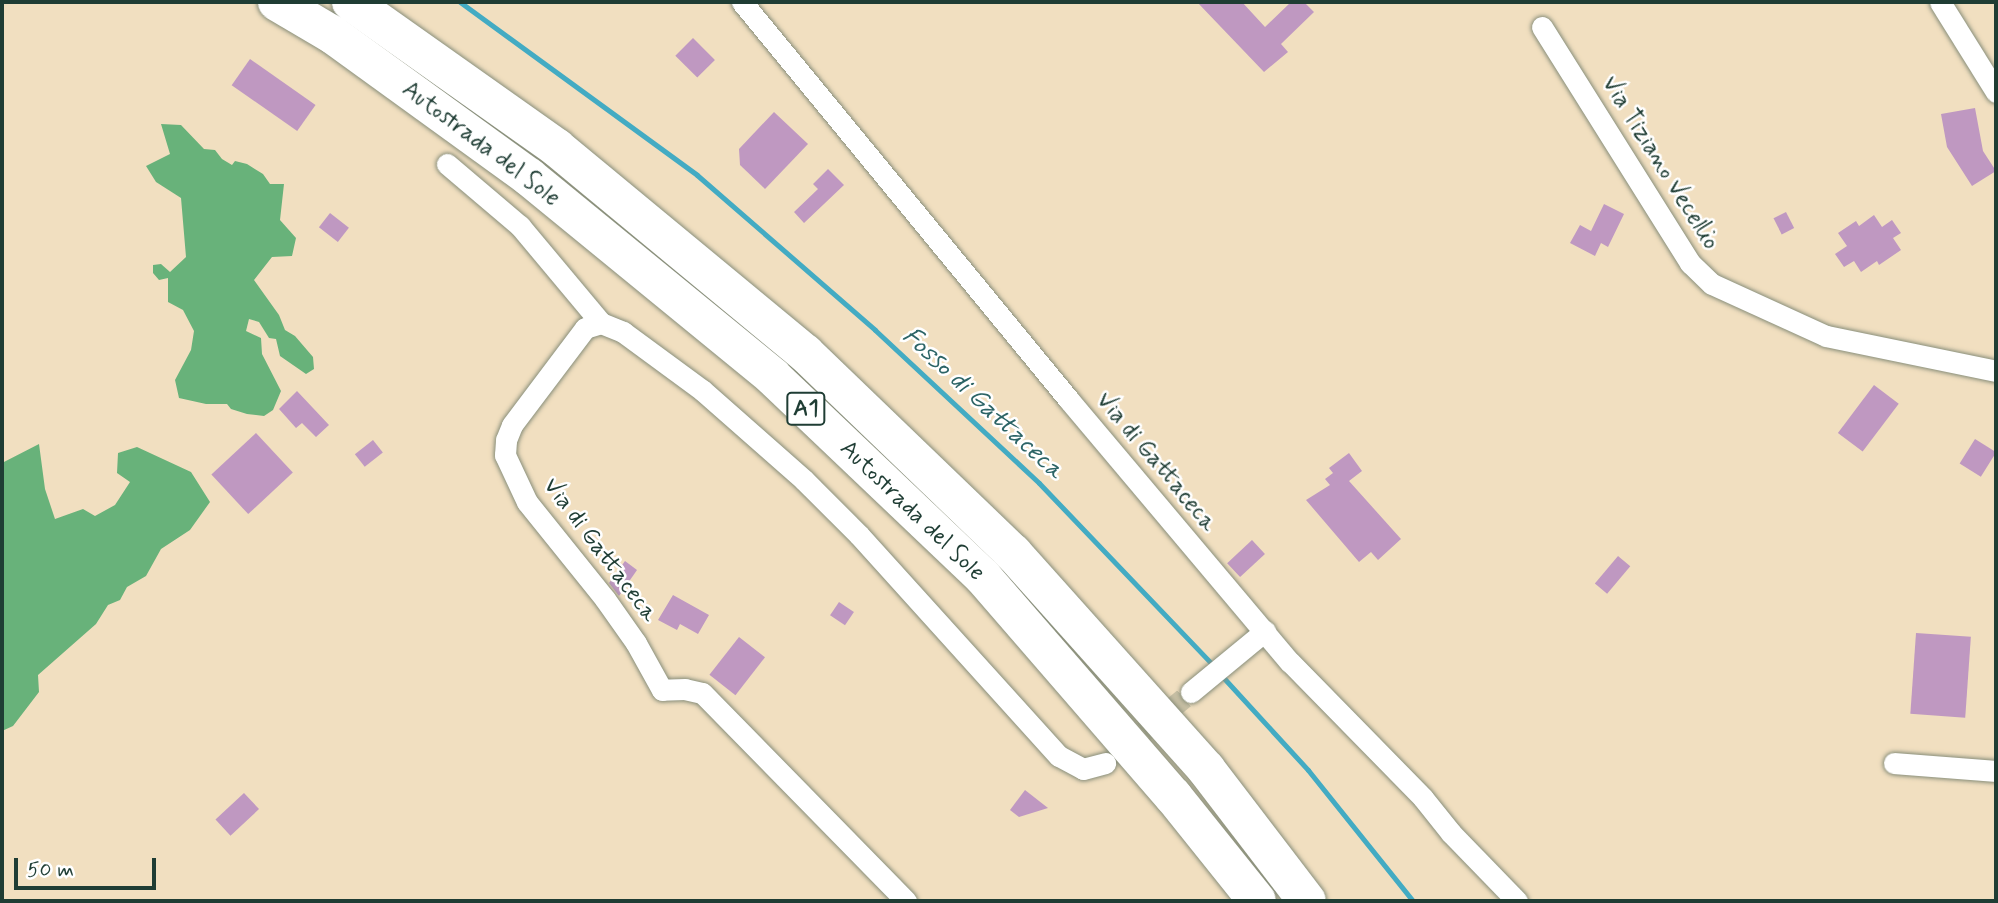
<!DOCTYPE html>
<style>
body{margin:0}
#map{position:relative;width:1998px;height:903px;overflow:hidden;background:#f1dfc0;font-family:Mynerve,sans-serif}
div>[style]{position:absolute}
.forest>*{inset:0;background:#68b27a}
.stream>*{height:5px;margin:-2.5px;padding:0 2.5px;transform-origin:2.5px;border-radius:2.5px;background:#43abc3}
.building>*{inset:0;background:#bf98c1;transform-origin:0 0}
.minor-tunnel>*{height:21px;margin-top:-10.5px;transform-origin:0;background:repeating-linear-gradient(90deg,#c7bfa4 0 21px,transparent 0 31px)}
.roads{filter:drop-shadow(0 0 2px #888e7a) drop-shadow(0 0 2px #888e7a)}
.minor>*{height:21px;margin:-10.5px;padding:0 10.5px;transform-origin:10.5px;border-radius:10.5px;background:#fff}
.motorway>*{height:38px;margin:-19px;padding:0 19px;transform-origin:19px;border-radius:19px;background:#fff}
span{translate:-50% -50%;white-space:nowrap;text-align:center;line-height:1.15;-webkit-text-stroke:5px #fff;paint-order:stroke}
.shield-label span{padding:2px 5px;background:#fff;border:2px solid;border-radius:5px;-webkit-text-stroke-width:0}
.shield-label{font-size:23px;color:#1f3d34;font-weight:700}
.street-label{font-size:24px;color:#1f3d34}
.water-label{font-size:26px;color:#2c6466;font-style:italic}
.frame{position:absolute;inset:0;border:4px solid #1f3d34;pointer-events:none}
.scale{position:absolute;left:14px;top:858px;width:142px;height:32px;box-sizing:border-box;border:4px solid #1f3d34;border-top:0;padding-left:9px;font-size:21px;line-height:24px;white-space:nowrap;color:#1f3d34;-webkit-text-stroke:5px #fff;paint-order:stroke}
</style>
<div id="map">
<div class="forest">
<div style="clip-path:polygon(161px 124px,181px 125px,204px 149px,215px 150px,222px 159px,232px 165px,235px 161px,247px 164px,263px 174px,270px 184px,284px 184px,280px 220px,296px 238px,292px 256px,272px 257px,254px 280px,279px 315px,285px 330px,295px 336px,313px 357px,314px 369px,306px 374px,280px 356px,276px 339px,269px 338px,259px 322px,249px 319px,246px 331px,261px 338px,262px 354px,281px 391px,273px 410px,264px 416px,247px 414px,231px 409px,227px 404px,206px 404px,179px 398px,175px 380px,191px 350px,194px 331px,183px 310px,168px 302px,168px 278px,159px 280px,153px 273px,153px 265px,161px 264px,170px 272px,186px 257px,181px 198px,156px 182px,146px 166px,170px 154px)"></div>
<div style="clip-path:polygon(39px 444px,45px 489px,55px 519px,83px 509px,95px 516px,115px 505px,130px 482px,117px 473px,118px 453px,137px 447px,191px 472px,210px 502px,190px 530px,161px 549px,146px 576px,127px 587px,120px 600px,108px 605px,96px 624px,38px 675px,39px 692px,13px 726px,2px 731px,2px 463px)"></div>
</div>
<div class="stream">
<div style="left:460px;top:2px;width:293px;rotate:36.1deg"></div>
<div style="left:697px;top:175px;width:236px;rotate:41deg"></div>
<div style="left:875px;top:330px;width:224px;rotate:43deg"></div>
<div style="left:1039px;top:483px;width:255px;rotate:46.3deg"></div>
<div style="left:1221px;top:675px;width:129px;rotate:47.5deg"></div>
<div style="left:1308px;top:770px;width:168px;rotate:51.3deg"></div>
</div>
<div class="building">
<div style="clip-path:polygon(1197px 2px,1242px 2px,1265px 27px,1291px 2px,1304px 2px,1314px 12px,1281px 44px,1288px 52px,1264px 72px)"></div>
<div style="left:693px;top:38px;width:31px;height:25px;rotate:45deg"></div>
<div style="left:250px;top:59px;width:80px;height:32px;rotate:35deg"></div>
<div style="clip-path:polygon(1975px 108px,1983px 151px,1996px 171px,1972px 186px,1947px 147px,1941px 114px)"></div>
<div style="clip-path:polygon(774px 112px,808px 144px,765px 189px,740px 165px,739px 149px)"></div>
<div style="clip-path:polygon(828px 169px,844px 185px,804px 223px,794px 212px,818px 189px,813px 184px)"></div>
<div style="clip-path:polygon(1604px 204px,1624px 214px,1608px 247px,1601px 243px,1595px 256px,1570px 243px,1580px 225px,1591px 231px)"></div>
<div style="left:1786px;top:212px;width:18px;height:14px;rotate:63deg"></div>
<div style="left:330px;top:213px;width:24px;height:18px;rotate:38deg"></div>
<div style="clip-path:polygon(1874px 215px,1882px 227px,1892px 220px,1901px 233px,1893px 238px,1901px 250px,1879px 265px,1877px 261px,1861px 272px,1854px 261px,1844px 267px,1835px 254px,1847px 246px,1838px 233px,1856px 221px,1859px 226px)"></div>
<div style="left:1874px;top:385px;width:31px;height:60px;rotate:37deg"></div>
<div style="clip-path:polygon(297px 391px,329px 425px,316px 437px,302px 423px,296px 428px,279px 409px)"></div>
<div style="left:256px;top:433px;width:54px;height:61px;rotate:47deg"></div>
<div style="left:1975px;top:439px;width:25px;height:29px;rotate:32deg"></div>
<div style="left:373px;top:440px;width:16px;height:23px;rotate:52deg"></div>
<div style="clip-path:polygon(1349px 453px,1362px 471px,1349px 481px,1401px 539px,1378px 560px,1371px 552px,1359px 562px,1306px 500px,1330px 485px,1325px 479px,1333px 473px,1329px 468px)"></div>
<div style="left:1252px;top:540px;width:19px;height:34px;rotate:47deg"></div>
<div style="left:1618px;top:556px;width:16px;height:36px;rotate:40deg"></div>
<div style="clip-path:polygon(625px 561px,637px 570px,619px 596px,609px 583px)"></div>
<div style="clip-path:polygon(673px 595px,709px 615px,698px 634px,680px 624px,677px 630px,658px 620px)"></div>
<div style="left:839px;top:602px;width:18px;height:16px;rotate:34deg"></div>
<div style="left:1916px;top:633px;width:55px;height:81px;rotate:4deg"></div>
<div style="left:739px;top:637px;width:33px;height:48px;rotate:38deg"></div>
<div style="clip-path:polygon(1025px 790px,1048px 808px,1019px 817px,1010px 810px)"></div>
<div style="left:244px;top:793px;width:22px;height:39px;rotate:47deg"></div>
</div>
<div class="minor-tunnel">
<div style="left:1120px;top:751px;width:92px;rotate:-39.7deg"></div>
</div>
<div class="roads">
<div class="minor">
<div style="left:742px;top:2px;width:515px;rotate:50.59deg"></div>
<div style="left:1069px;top:400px;width:343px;rotate:49.9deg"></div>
<div style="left:1290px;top:662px;width:190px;rotate:45.6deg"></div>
<div style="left:1423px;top:798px;width:45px;rotate:51.3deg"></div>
<div style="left:1451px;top:833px;width:95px;rotate:45.9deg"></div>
<div style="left:1940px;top:2px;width:106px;rotate:58.1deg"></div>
<div style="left:1542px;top:27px;width:279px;rotate:57.9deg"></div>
<div style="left:1690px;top:263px;width:30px;rotate:44deg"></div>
<div style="left:1712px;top:284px;width:125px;rotate:24.5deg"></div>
<div style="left:1826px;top:336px;width:174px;rotate:11.6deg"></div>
<div style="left:447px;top:164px;width:96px;rotate:40.3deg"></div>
<div style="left:520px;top:226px;width:126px;rotate:50.1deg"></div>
<div style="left:1191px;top:692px;width:96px;rotate:-39.5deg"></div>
<div style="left:1894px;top:763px;width:102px;rotate:4.5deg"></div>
<div style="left:906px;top:901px;width:291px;rotate:-134.4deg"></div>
<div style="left:702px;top:693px;width:17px;rotate:-167deg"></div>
<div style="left:685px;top:689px;width:23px;rotate:178deg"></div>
<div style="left:662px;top:690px;width:54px;rotate:-119deg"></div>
<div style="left:636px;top:643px;width:54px;rotate:-125.2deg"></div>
<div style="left:605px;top:599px;width:124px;rotate:-128.8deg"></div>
<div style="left:527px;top:502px;width:52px;rotate:-115.1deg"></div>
<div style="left:505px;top:455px;width:15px;rotate:-86deg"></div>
<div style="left:506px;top:440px;width:16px;rotate:-68deg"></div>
<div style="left:512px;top:425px;width:121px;rotate:-53deg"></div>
<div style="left:585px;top:328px;width:17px;rotate:-17deg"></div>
<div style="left:601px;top:323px;width:24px;rotate:22deg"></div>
<div style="left:623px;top:332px;width:98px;rotate:36.3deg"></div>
<div style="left:702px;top:390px;width:136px;rotate:41.4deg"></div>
<div style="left:804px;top:480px;width:78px;rotate:45deg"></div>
<div style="left:859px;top:535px;width:298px;rotate:47.9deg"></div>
<div style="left:1059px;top:756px;width:27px;rotate:28deg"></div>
<div style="left:1083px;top:769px;width:23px;rotate:-15deg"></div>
</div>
<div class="motorway">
<div style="left:277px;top:2px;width:65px;rotate:30.5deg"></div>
<div style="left:333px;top:35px;width:242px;rotate:35.9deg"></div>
<div style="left:529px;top:177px;width:315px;rotate:39.3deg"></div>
<div style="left:773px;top:377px;width:290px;rotate:43.6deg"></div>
<div style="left:983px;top:577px;width:290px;rotate:49.1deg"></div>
<div style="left:1173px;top:796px;width:134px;rotate:51.3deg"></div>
<div style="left:351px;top:2px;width:252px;rotate:35.3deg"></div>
<div style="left:557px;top:148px;width:322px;rotate:39.6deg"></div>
<div style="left:805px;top:353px;width:289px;rotate:43.9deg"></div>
<div style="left:1013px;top:553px;width:290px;rotate:48.2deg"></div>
<div style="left:1206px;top:769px;width:166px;rotate:52.6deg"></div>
</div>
</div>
<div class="shield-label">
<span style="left:806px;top:409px">A1</span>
</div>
<div class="street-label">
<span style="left:481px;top:144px;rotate:37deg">Autostrada del Sole</span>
<span style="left:1660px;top:163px;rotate:58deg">Via Tiziano Vecellio</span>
<span style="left:1156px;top:462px;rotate:50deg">Via di Gattaceca</span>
<span style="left:912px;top:511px;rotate:44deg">Autostrada del Sole</span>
<span style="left:600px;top:550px;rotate:53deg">Via di Gattaceca</span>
</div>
<div class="water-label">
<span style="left:982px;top:404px;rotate:43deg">Fosso di Gattaceca</span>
</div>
<div class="frame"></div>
<div class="scale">50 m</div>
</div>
